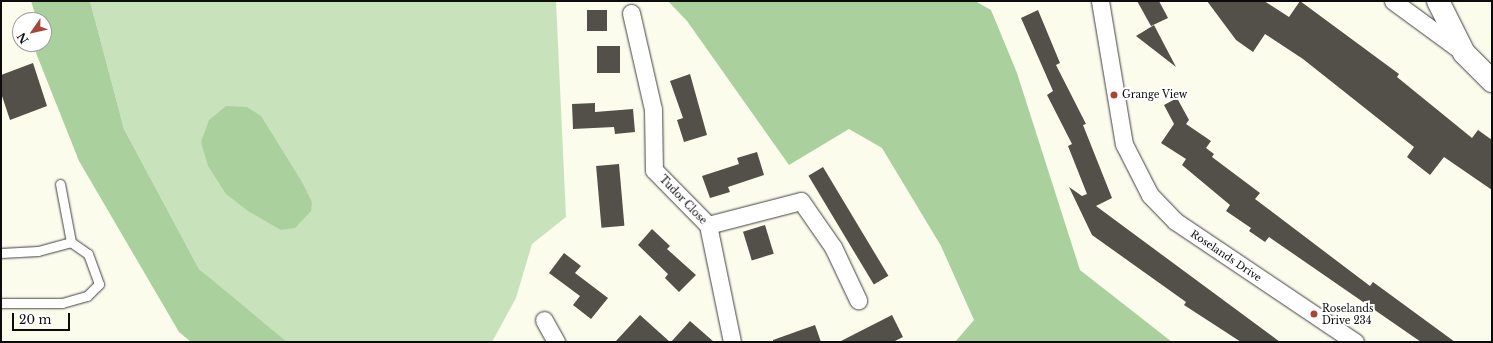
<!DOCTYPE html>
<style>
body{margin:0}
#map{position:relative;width:1493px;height:343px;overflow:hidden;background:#fcfced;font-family:"Libre Baskerville",serif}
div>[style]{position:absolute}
.green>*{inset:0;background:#c8e2bb}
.forest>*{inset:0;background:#aad19d}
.building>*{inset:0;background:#534f49;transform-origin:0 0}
.roads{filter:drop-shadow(0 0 1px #3f3f3f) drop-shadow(0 0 1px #3f3f3f)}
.service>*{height:9px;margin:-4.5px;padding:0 4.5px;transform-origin:4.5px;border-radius:4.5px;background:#fff}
.minor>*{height:17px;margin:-8.5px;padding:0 8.5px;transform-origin:8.5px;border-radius:8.5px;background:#fff}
.tertiary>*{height:22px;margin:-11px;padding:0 11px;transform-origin:11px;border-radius:11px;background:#fff}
.dots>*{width:11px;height:11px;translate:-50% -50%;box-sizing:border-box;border:2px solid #fff;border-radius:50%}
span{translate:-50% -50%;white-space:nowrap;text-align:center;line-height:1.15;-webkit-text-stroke:4px #fff;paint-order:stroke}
.poi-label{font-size:10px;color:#0c0c0c}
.left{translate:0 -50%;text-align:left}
.street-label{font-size:10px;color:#0c0c0c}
.frame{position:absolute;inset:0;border:2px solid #0c0c0c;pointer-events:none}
.north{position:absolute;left:12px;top:12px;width:40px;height:40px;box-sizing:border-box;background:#fff;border:1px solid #9e9e9e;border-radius:50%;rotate:236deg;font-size:11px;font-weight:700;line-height:16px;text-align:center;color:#0c0c0c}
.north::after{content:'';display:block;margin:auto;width:14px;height:18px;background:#a84737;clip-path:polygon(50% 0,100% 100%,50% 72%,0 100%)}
.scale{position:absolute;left:12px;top:313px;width:58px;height:18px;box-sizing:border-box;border:2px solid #0c0c0c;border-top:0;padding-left:5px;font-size:12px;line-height:14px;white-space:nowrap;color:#0c0c0c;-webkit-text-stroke:3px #fff;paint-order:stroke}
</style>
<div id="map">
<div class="green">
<div style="clip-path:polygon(90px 1px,556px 1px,566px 217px,532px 244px,516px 298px,492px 342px,287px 342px,279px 338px,199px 269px,124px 129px)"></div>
</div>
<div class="forest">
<div style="clip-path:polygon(31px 1px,90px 1px,124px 129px,199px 269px,287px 342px,191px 342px,179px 332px,79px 161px,36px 53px,37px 44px,44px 44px,44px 20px,37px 20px)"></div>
<div style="clip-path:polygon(668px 1px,975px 1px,991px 10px,1017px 73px,1080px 270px,1172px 342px,955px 342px,974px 320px,941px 246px,882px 148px,849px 129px,789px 165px,687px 21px)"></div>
<div style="clip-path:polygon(226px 106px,247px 107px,261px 116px,302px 182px,312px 202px,311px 211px,295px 228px,281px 230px,248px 211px,226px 194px,208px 166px,201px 142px,209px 120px)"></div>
</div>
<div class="building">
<div style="clip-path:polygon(1137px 1px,1159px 1px,1168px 18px,1151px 26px)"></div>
<div style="clip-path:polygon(1207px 1px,1264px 1px,1289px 17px,1300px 1px,1399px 74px,1397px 77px,1472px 138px,1478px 130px,1492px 140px,1492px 190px,1444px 157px,1430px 175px,1407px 157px,1414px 147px,1303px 59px,1265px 34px,1253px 52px,1236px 40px)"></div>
<div style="left:587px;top:10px;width:20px;height:21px"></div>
<div style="clip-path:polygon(1038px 10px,1060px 63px,1056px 65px,1086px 124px,1083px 125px,1112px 198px,1096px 206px,1280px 342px,1241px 342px,1184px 305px,1186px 302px,1092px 235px,1069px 187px,1082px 196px,1087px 194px,1068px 146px,1072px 144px,1047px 95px,1053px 91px,1021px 18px)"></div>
<div style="clip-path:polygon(1154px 25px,1176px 67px,1136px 36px)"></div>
<div style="left:597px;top:46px;width:23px;height:27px"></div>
<div style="clip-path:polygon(33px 63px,47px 106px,10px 120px,1px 93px,1px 75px)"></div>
<div style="clip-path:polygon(690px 74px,707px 135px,684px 142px,677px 120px,683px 118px,670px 81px)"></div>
<div style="clip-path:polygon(1177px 98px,1189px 120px,1186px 124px,1211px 141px,1206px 148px,1214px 154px,1212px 157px,1260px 193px,1255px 199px,1370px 286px,1373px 282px,1455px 342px,1421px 342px,1269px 237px,1265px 242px,1249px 231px,1251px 228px,1226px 211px,1230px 205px,1182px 165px,1186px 159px,1161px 143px,1174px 124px,1164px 105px)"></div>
<div style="clip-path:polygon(595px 103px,595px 112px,633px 109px,635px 132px,615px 134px,614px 127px,573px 129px,572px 104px)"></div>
<div style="clip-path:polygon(757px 152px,764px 175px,728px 187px,730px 192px,710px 198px,702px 176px,739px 164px,737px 158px)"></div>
<div style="left:619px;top:164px;width:62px;height:23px;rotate:85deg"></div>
<div style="left:823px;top:167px;width:127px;height:17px;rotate:59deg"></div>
<div style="left:765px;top:225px;width:30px;height:23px;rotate:73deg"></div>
<div style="clip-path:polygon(652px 229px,670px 246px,667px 249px,696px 275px,679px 292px,665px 278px,668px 274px,638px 245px)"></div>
<div style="clip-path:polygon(564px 253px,581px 266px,575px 273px,608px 298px,591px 319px,573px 305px,580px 296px,549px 273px)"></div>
<div style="clip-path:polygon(640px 315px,670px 342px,615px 342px)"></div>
<div style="clip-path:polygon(892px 315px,903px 337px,893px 342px,839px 342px)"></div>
<div style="clip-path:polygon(690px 321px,714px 342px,671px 342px)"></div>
<div style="clip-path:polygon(815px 325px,821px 342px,773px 342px,773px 340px)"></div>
</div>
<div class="roads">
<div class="service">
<div style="left:1px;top:253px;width:37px;rotate:-3deg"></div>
<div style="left:38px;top:251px;width:34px;rotate:-15deg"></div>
<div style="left:1px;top:303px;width:61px"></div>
<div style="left:62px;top:303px;width:26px;rotate:-16deg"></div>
<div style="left:87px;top:296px;width:17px;rotate:-45deg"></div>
<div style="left:99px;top:284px;width:32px;rotate:-110deg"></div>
<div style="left:88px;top:254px;width:21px;rotate:-145deg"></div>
<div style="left:71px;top:242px;width:59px;rotate:-100.7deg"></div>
</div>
<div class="minor">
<div style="left:1100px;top:1px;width:145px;rotate:80.5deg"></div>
<div style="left:1124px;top:144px;width:57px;rotate:63deg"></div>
<div style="left:1150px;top:195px;width:36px;rotate:46deg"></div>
<div style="left:1175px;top:221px;width:217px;rotate:33.9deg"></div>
<div style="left:1393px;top:1px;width:88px;rotate:36.2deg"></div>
<div style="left:631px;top:13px;width:98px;rotate:77.1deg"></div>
<div style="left:653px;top:109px;width:61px;rotate:89.1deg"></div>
<div style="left:654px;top:170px;width:77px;rotate:45.5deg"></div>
<div style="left:708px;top:225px;width:119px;rotate:78.4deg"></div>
<div style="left:708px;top:225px;width:96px;rotate:-14.5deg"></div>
<div style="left:801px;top:201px;width:56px;rotate:55.2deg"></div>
<div style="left:833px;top:247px;width:59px;rotate:64.7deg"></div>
<div style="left:544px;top:320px;width:25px;rotate:61deg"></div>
</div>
<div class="tertiary">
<div style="left:1438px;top:1px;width:58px;rotate:63.4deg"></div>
<div style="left:1464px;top:53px;width:40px;rotate:45deg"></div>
</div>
</div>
<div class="dots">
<div style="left:1114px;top:95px;background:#a84737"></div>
<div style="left:1314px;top:314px;background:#a84737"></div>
</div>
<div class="poi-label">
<span class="left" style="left:1122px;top:95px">Grange View</span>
<span class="left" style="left:1322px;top:314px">Roselands<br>Drive 234</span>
</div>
<div class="street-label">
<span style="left:683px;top:200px;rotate:46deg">Tudor Close</span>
<span style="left:1226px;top:256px;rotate:34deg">Roselands Drive</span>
</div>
<div class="frame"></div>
<div class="north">N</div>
<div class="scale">20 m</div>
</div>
